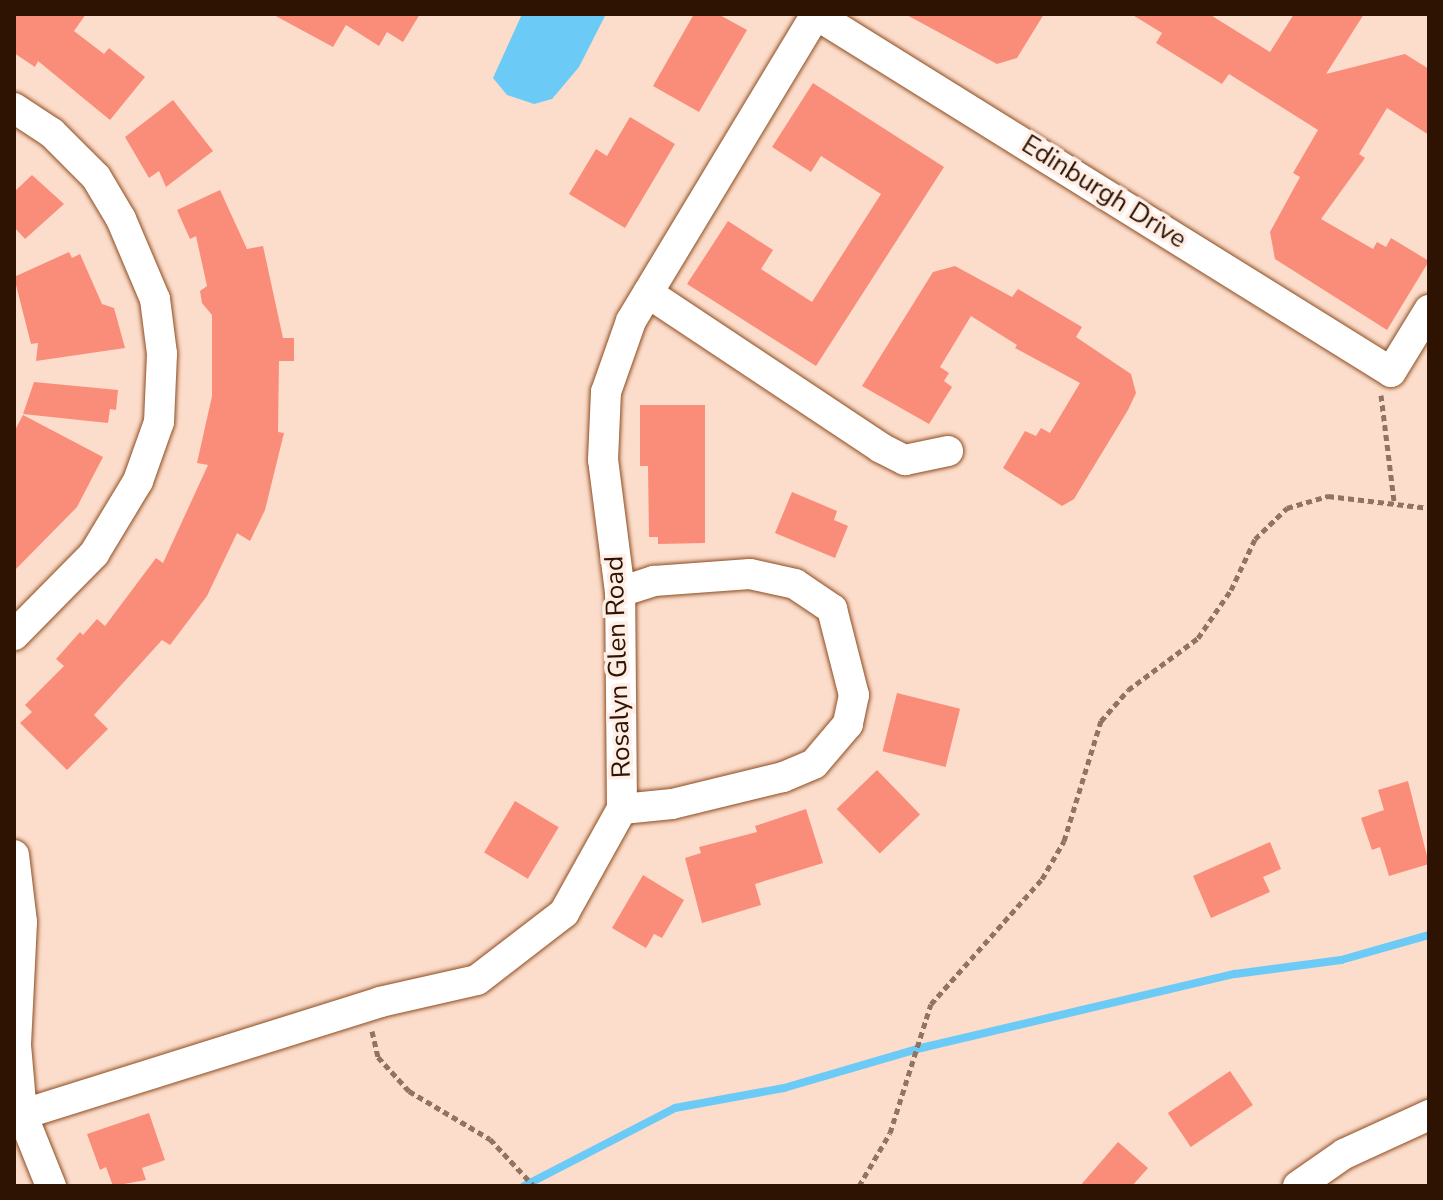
<!DOCTYPE html>
<style>
body{margin:0}
#map{position:relative;width:1443px;height:1200px;overflow:hidden;background:#fcddcb;font-family:"Nunito Sans",sans-serif}
div>[style]{position:absolute}
.water>*{inset:0;background:#6ccaf7}
.stream>*{height:8px;margin:-4px;padding:0 4px;transform-origin:4px;border-radius:4px;background:#6ccaf7}
.building>*{inset:0;background:#fa8d79;transform-origin:0 0}
.path>*{height:5px;margin-top:-2.5px;transform-origin:0;background:repeating-linear-gradient(90deg,#907362 0 6px,transparent 0 10px)}
.roads{filter:drop-shadow(0 0 2px #8e4c20) drop-shadow(0 0 2px #8e4c20)}
.minor>*{height:30px;margin:-15px;padding:0 15px;transform-origin:15px;border-radius:15px;background:#fff}
span{translate:-50% -50%;white-space:nowrap;text-align:center;line-height:1.15;-webkit-text-stroke:7px #feeee5;paint-order:stroke}
.street-label{font-size:26px;color:#2e1202}
.frame{position:absolute;inset:0;border:16px solid #2e1202;pointer-events:none}
</style>
<div id="map">
<div class="water">
<div style="clip-path:polygon(522px 14px,606px 14px,579px 67px,552px 99px,534px 104px,507px 95px,493px 78px)"></div>
</div>
<div class="stream">
<div style="left:524px;top:1186px;width:170px;rotate:-27.3deg"></div>
<div style="left:675px;top:1108px;width:111px;rotate:-10.4deg"></div>
<div style="left:784px;top:1088px;width:143px;rotate:-16.3deg"></div>
<div style="left:921px;top:1048px;width:323px;rotate:-13.3deg"></div>
<div style="left:1235px;top:974px;width:107px;rotate:-7.5deg"></div>
<div style="left:1341px;top:960px;width:91px;rotate:-15.9deg"></div>
</div>
<div class="building">
<div style="clip-path:polygon(14px 14px,86px 14px,74px 31px,104px 54px,109px 48px,145px 77px,110px 120px,38px 61px,35px 67px,14px 53px)"></div>
<div style="clip-path:polygon(272px 14px,420px 14px,403px 42px,387px 32px,379px 46px,346px 25px,333px 47px)"></div>
<div style="clip-path:polygon(694px 14px,718px 14px,747px 30px,699px 112px,653px 86px)"></div>
<div style="clip-path:polygon(905px 14px,1044px 14px,1017px 58px,997px 64px)"></div>
<div style="clip-path:polygon(1131px 14px,1209px 14px,1270px 52px,1294px 14px,1364px 14px,1326px 74px,1405px 54px,1429px 69px,1429px 135px,1387px 108px,1359px 154px,1365px 158px,1321px 219px,1373px 249px,1377px 242px,1386px 247px,1391px 238px,1429px 261px,1387px 330px,1275px 259px,1270px 232px,1300px 177px,1293px 173px,1318px 130px,1229px 74px,1222px 84px,1156px 43px,1162px 33px)"></div>
<div style="clip-path:polygon(813px 83px,944px 167px,816px 366px,687px 284px,728px 221px,773px 250px,761px 269px,812px 302px,881px 194px,821px 156px,811px 172px,772px 147px)"></div>
<div style="clip-path:polygon(173px 100px,213px 151px,166px 187px,159px 171px,149px 178px,125px 137px)"></div>
<div style="clip-path:polygon(630px 117px,675px 144px,625px 228px,569px 194px,596px 149px,607px 156px)"></div>
<div style="clip-path:polygon(32px 175px,64px 204px,25px 239px,14px 227px,14px 192px)"></div>
<div style="clip-path:polygon(220px 190px,247px 249px,263px 246px,283px 338px,294px 338px,294px 361px,279px 361px,278px 432px,284px 433px,265px 510px,250px 541px,237px 533px,207px 596px,170px 645px,162px 640px,94px 715px,108px 729px,67px 770px,20px 723px,32px 712px,25px 705px,64px 666px,56px 659px,80px 632px,83px 635px,97px 619px,105px 626px,156px 558px,163px 563px,208px 465px,197px 463px,212px 396px,212px 315px,202px 303px,200px 291px,207px 286px,196px 236px,190px 239px,177px 210px)"></div>
<div style="clip-path:polygon(69px 252px,72px 258px,80px 254px,102px 304px,114px 308px,125px 348px,36px 361px,38px 343px,31px 344px,14px 277px)"></div>
<div style="clip-path:polygon(955px 266px,1012px 297px,1018px 289px,1082px 327px,1076px 337px,1131px 374px,1136px 393px,1128px 410px,1074px 499px,1062px 506px,1003px 468px,1025px 431px,1036px 436px,1041px 428px,1050px 433px,1080px 383px,1015px 348px,1017px 345px,971px 316px,940px 367px,949px 373px,944px 381px,952px 387px,929px 424px,862px 386px,933px 272px)"></div>
<div style="clip-path:polygon(34px 382px,118px 390px,116px 410px,110px 409px,108px 423px,23px 414px)"></div>
<div style="clip-path:polygon(640px 405px,705px 405px,705px 543px,658px 544px,658px 537px,649px 537px,648px 466px,640px 466px)"></div>
<div style="clip-path:polygon(23px 415px,103px 457px,77px 507px,14px 571px,14px 432px)"></div>
<div style="clip-path:polygon(792px 492px,837px 511px,834px 520px,848px 526px,835px 558px,775px 533px)"></div>
<div style="left:897px;top:693px;width:65px;height:60px;rotate:14deg"></div>
<div style="left:877px;top:770px;width:62px;height:56px;rotate:46deg"></div>
<div style="clip-path:polygon(1408px 781px,1429px 864px,1389px 876px,1380px 847px,1372px 850px,1361px 818px,1384px 810px,1378px 790px)"></div>
<div style="left:515px;top:801px;width:51px;height:60px;rotate:31deg"></div>
<div style="clip-path:polygon(806px 809px,823px 863px,755px 884px,761px 905px,702px 923px,685px 858px,701px 853px,699px 847px,757px 832px,755px 826px)"></div>
<div style="clip-path:polygon(1270px 842px,1281px 869px,1263px 877px,1270px 892px,1211px 918px,1193px 876px)"></div>
<div style="clip-path:polygon(643px 875px,684px 900px,662px 938px,654px 934px,646px 948px,612px 928px)"></div>
<div style="left:1230px;top:1071px;width:41px;height:75px;rotate:56deg"></div>
<div style="clip-path:polygon(149px 1113px,165px 1160px,142px 1168px,146px 1180px,113px 1186px,106px 1167px,100px 1170px,87px 1134px)"></div>
<div style="clip-path:polygon(1118px 1142px,1148px 1168px,1132px 1186px,1080px 1186px)"></div>
</div>
<div class="path">
<div style="left:1381px;top:395px;width:107px;rotate:83deg"></div>
<div style="left:372px;top:1031px;width:27px;rotate:77deg"></div>
<div style="left:378px;top:1057px;width:46px;rotate:47.6deg"></div>
<div style="left:409px;top:1091px;width:94px;rotate:30.7deg"></div>
<div style="left:490px;top:1139px;width:64px;rotate:46.9deg"></div>
<div style="left:859px;top:1186px;width:61px;rotate:-59.7deg"></div>
<div style="left:890px;top:1133px;width:135px;rotate:-72.4deg"></div>
<div style="left:931px;top:1004px;width:167px;rotate:-48.4deg"></div>
<div style="left:1042px;top:879px;width:44px;rotate:-59.9deg"></div>
<div style="left:1064px;top:841px;width:126px;rotate:-72.9deg"></div>
<div style="left:1101px;top:721px;width:41px;rotate:-48.9deg"></div>
<div style="left:1128px;top:690px;width:87px;rotate:-36.6deg"></div>
<div style="left:1198px;top:638px;width:58px;rotate:-55.5deg"></div>
<div style="left:1231px;top:590px;width:56px;rotate:-64.8deg"></div>
<div style="left:1255px;top:539px;width:45px;rotate:-44.1deg"></div>
<div style="left:1287px;top:508px;width:43px;rotate:-16.3deg"></div>
<div style="left:1328px;top:496px;width:102px;rotate:6.8deg"></div>
</div>
<div class="roads">
<div class="minor">
<div style="left:815px;top:14px;width:678px;rotate:31.86deg"></div>
<div style="left:1391px;top:372px;width:73px;rotate:-58.5deg"></div>
<div style="left:14px;top:108px;width:45px;rotate:33.3deg"></div>
<div style="left:52px;top:133px;width:62px;rotate:45deg"></div>
<div style="left:96px;top:177px;width:49px;rotate:59.2deg"></div>
<div style="left:121px;top:219px;width:87px;rotate:67deg"></div>
<div style="left:155px;top:299px;width:55px;rotate:82.7deg"></div>
<div style="left:162px;top:354px;width:68px;rotate:92.5deg"></div>
<div style="left:159px;top:422px;width:63px;rotate:109.6deg"></div>
<div style="left:138px;top:481px;width:85px;rotate:121.1deg"></div>
<div style="left:94px;top:554px;width:114px;rotate:134.6deg"></div>
<div style="left:648px;top:293px;width:280px;rotate:33.6deg"></div>
<div style="left:881px;top:448px;width:27px;rotate:27deg"></div>
<div style="left:905px;top:460px;width:44px;rotate:-11.8deg"></div>
<div style="left:620px;top:592px;width:36px;rotate:-18deg"></div>
<div style="left:654px;top:581px;width:96px;rotate:-4.2deg"></div>
<div style="left:750px;top:574px;width:46px;rotate:12.5deg"></div>
<div style="left:795px;top:584px;width:45px;rotate:34deg"></div>
<div style="left:832px;top:609px;width:89px;rotate:75.7deg"></div>
<div style="left:854px;top:695px;width:30px;rotate:102deg"></div>
<div style="left:848px;top:724px;width:52px;rotate:130.4deg"></div>
<div style="left:814px;top:764px;width:34px;rotate:157deg"></div>
<div style="left:783px;top:777px;width:114px;rotate:166.3deg"></div>
<div style="left:672px;top:804px;width:50px;rotate:174.3deg"></div>
<div style="left:14px;top:855px;width:67px;rotate:83.2deg"></div>
<div style="left:22px;top:922px;width:123px;rotate:92.8deg"></div>
<div style="left:16px;top:1045px;width:69px;rotate:85deg"></div>
<div style="left:22px;top:1114px;width:78px;rotate:68.1deg"></div>
<div style="left:14px;top:1117px;width:384px;rotate:-17.4deg"></div>
<div style="left:380px;top:1002px;width:99px;rotate:-12.8deg"></div>
<div style="left:477px;top:980px;width:110px;rotate:-37.6deg"></div>
<div style="left:564px;top:913px;width:119px;rotate:-60.9deg"></div>
<div style="left:622px;top:809px;width:217px;rotate:-90.5deg"></div>
<div style="left:620px;top:592px;width:133px;rotate:-97.3deg"></div>
<div style="left:603px;top:460px;width:68px;rotate:-87.5deg"></div>
<div style="left:606px;top:392px;width:75px;rotate:-70.6deg"></div>
<div style="left:631px;top:321px;width:358px;rotate:-58.9deg"></div>
<div style="left:1298px;top:1186px;width:56px;rotate:-34.8deg"></div>
<div style="left:1344px;top:1154px;width:94px;rotate:-24.6deg"></div>
</div>
</div>
<div class="street-label">
<span style="left:1104px;top:192px;rotate:32deg">Edinburgh Drive</span>
<span style="left:618px;top:667px;rotate:-92deg">Rosalyn Glen Road</span>
</div>
<div class="frame"></div>
</div>
